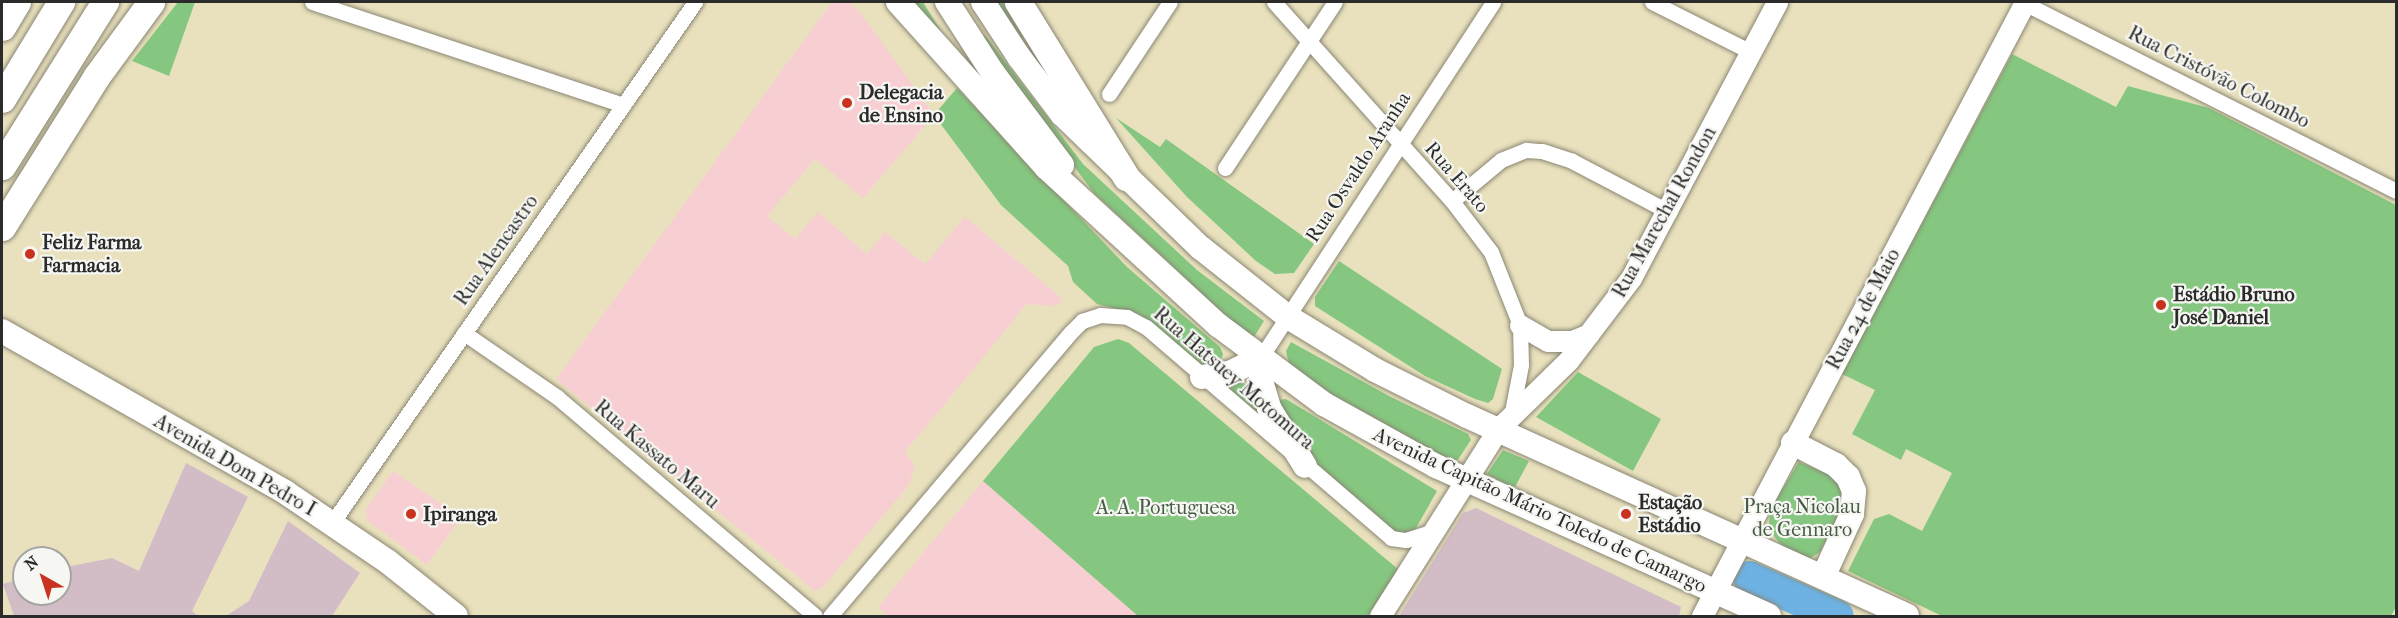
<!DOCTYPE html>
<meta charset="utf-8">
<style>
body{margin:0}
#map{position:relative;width:2398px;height:618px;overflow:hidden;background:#e9e1bd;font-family:"IM FELL French Canon",serif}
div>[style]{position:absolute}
.built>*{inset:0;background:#f7cfd3}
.industrial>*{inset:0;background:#d2bdc7}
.green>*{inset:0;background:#85c780}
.river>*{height:33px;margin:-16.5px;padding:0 16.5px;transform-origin:16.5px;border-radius:16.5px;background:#6db2e3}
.roads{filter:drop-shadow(0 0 2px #8a8674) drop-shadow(0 0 2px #8a8674)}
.street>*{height:15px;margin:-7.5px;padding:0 7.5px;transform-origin:7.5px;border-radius:7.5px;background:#fff}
.secondary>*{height:21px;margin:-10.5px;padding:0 10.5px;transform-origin:10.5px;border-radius:10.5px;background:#fff}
.primary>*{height:24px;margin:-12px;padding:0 12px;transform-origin:12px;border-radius:12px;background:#fff}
.highway>*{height:27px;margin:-13.5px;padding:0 13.5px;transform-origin:13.5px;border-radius:13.5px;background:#fff}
.dots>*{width:16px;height:16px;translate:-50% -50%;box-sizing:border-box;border:3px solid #f6f6f2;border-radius:50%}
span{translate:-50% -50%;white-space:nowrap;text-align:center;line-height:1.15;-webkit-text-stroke:4.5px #f6f6f2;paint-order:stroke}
.street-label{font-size:20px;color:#2b2b2b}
.poi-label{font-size:20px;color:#2b2b2b;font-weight:700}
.left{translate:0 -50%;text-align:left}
.park-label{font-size:20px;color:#465a44}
.frame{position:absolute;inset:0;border:3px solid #2b2b2b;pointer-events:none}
.north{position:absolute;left:12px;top:546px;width:60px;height:60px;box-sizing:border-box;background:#f6f6f2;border:2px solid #a5a5a2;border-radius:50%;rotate:321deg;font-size:16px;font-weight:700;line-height:24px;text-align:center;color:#2b2b2b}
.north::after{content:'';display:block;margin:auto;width:21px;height:27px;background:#c8321e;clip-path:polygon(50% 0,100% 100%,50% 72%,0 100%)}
</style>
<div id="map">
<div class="built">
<div style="clip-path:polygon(832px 2px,850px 2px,863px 16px,934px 115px,863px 198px,815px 159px,767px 216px,795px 239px,818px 212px,867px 254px,885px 232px,925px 264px,965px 217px,1063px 299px,1057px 306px,1027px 304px,905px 452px,915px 466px,908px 486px,823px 587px,815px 591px,556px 379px)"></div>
<div style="clip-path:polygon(393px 471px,461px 517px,427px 565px,368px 521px,365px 511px)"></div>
<div style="clip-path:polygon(983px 481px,1138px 616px,887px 616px,878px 607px)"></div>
</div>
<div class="industrial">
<div style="clip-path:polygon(186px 463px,248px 497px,192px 611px,198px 616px,14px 616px,3px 584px,24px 578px,24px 594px,60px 594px,60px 568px,112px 558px,139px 571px)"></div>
<div style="clip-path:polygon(1476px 508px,1681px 607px,1679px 616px,1399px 616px,1463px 513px)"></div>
<div style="clip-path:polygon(288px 521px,360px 573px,332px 616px,226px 616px,249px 601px)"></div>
</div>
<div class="green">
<div style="clip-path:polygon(178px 2px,195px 2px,169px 76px,132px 61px)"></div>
<div style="clip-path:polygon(912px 2px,923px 2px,951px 48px)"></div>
<div style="clip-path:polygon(996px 2px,1004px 2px,1023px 38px,1021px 39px)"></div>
<div style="clip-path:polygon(985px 35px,1083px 164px,1197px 270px,1264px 321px,1254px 337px,1245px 334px,1094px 193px,978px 39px)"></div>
<div style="clip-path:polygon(2012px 54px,2116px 107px,2128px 86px,2209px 108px,2396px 205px,2396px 607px,2391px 616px,1942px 616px,1848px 571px,1874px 519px,1889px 514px,1922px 531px,1952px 473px,1906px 449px,1901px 460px,1852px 434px,1875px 390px,1842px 374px)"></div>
<div style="clip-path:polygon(957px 88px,1127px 267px,1220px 347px,1223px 354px,1220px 363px,1201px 365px,1137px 314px,1097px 304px,1073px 282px,1068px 266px,1001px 205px,934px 115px)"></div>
<div style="clip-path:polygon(1116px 118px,1160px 147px,1166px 139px,1314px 244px,1294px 273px,1275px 274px,1256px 261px,1187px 197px)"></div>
<div style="clip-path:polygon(1339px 261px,1502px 369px,1493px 399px,1488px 403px,1475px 399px,1425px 376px,1315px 306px,1315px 297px)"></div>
<div style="clip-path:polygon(1118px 339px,1129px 343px,1399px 570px,1368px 616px,1138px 616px,983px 481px,1094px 347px)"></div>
<div style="clip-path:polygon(1291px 342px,1391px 397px,1468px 434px,1471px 440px,1455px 464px,1329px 394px,1289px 364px,1286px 351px)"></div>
<div style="clip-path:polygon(1578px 372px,1661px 419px,1633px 471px,1536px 417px)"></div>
<div style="clip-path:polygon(1240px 381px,1251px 387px,1264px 420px,1226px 386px)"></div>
<div style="clip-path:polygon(1286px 399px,1437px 491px,1415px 530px,1405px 536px,1395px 533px,1309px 459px,1278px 406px,1279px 400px)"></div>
<div style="clip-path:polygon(1503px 450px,1529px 461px,1514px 489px,1487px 474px)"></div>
<div style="clip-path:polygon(1799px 462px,1835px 477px,1842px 486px,1842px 510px,1820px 552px,1809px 559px,1783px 547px,1768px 529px,1771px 508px)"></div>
</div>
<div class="river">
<div style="left:1749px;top:577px;width:96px;rotate:23.9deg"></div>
</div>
<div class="roads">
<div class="street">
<div style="left:312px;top:2px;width:328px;rotate:18.3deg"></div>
<div style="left:1274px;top:2px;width:267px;rotate:48.2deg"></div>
<div style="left:1452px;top:201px;width:64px;rotate:52.6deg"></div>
<div style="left:1491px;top:252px;width:79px;rotate:68.3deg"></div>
<div style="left:1520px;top:325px;width:40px;rotate:88.6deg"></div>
<div style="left:1521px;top:365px;width:53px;rotate:100.9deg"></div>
<div style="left:1652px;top:2px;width:111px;rotate:26.8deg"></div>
<div style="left:2022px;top:2px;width:419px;rotate:26.8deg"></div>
<div style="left:1109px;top:94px;width:110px;rotate:-56.5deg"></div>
<div style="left:1225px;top:168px;width:199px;rotate:-56.5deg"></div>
<div style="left:1452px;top:201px;width:64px;rotate:-39.9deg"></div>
<div style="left:1501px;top:160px;width:27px;rotate:-22deg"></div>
<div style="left:1526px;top:150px;width:16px;rotate:4deg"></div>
<div style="left:1542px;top:151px;width:32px;rotate:18deg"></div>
<div style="left:1572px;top:161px;width:110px;rotate:27.7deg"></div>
<div style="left:464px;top:333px;width:113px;rotate:34.5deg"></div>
<div style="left:557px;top:397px;width:338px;rotate:40.3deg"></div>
<div style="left:1261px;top:357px;width:424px;rotate:-56.8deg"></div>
<div style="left:332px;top:523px;width:635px;rotate:-55.13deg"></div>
<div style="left:830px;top:616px;width:372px;rotate:-49.7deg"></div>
<div style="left:1071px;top:332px;width:16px;rotate:-45deg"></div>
<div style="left:1082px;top:321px;width:19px;rotate:-18deg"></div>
<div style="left:1100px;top:315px;width:27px;rotate:4deg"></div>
<div style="left:1127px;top:317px;width:21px;rotate:28deg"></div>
<div style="left:1146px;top:327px;width:323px;rotate:40.7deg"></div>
<div style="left:1391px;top:538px;width:15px;rotate:8deg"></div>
<div style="left:1406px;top:540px;width:28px;rotate:-18deg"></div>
</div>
<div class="secondary">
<div style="left:1520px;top:325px;width:32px;rotate:30deg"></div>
<div style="left:1548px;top:341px;width:24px"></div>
<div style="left:1572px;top:341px;width:18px;rotate:-22deg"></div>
<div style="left:1380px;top:616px;width:222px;rotate:-57.7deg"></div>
<div style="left:1499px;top:428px;width:96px;rotate:-44.2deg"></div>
<div style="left:1568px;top:361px;width:104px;rotate:-52.8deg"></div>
<div style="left:1631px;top:278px;width:312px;rotate:-62.1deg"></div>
<div style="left:1702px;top:616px;width:694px;rotate:-62.25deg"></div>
</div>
<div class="primary">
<div style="left:898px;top:2px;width:223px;rotate:48.1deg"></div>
<div style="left:1047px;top:168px;width:232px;rotate:42.6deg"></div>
<div style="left:1218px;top:325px;width:132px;rotate:36.7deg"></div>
<div style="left:1324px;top:404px;width:128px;rotate:29deg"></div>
<div style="left:1436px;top:466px;width:365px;rotate:24.2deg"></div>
<div style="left:947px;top:2px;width:85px;rotate:57.1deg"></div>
<div style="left:993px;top:73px;width:115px;rotate:53.1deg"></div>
<div style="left:983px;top:2px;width:66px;rotate:56.8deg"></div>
<div style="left:1019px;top:57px;width:71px;rotate:53deg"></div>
<div style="left:1062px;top:114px;width:193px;rotate:44deg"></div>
<div style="left:1201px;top:248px;width:111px;rotate:38.4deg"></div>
<div style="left:1288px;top:317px;width:102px;rotate:31.3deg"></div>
<div style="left:1375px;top:370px;width:103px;rotate:26.6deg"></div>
<div style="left:1467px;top:416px;width:483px;rotate:24.4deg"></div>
<div style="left:2px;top:331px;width:326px;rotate:29.6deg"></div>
<div style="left:285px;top:492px;width:123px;rotate:34.1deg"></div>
<div style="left:387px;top:561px;width:88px;rotate:38.6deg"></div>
<div style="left:1261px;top:357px;width:24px;rotate:90deg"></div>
<div style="left:1261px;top:381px;width:28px;rotate:73deg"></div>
<div style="left:1269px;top:408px;width:68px;rotate:58.2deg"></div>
<div style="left:1202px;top:377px;width:30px;rotate:-9deg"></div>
<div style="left:1232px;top:372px;width:33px;rotate:-27deg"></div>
<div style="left:1793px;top:443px;width:48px;rotate:27.1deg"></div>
<div style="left:1836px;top:465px;width:17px;rotate:45deg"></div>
<div style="left:1848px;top:477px;width:15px;rotate:67deg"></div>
<div style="left:1854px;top:491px;width:23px;rotate:95deg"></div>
<div style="left:1852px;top:514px;width:69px;rotate:114.7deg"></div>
</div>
<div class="highway">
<div style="left:1018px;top:2px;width:206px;rotate:58.3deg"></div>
<div style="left:2px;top:27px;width:29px;rotate:-59deg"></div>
<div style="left:2px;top:99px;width:114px;rotate:-58.7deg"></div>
<div style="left:2px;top:166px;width:194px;rotate:-57.9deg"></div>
<div style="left:2px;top:227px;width:177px;rotate:-57.9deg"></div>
<div style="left:96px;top:77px;width:93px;rotate:-53.7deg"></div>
</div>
</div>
<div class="dots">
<div style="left:847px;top:103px;background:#c8321e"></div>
<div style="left:30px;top:254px;background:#c8321e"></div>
<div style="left:2161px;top:305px;background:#c8321e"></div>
<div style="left:411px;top:514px;background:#c8321e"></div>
<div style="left:1626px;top:514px;background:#c8321e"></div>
</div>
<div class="street-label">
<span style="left:2219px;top:77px;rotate:27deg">Rua Cristóvão Colombo</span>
<span style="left:1358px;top:167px;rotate:-57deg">Rua Osvaldo Aranha</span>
<span style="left:1457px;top:177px;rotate:49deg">Rua Erato</span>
<span style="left:1664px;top:212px;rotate:-61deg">Rua Marechal Rondon</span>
<span style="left:496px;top:250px;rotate:-55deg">Rua Alencastro</span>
<span style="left:1863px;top:309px;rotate:-62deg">Rua 24 de Maio</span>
<span style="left:1234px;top:378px;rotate:41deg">Rua Hatsuey Motomura</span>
<span style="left:657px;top:454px;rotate:40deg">Rua Kassato Maru</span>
<span style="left:235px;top:465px;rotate:30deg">Avenida Dom Pedro I</span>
<span style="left:1540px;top:510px;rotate:25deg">Avenida Capitão Mário Toledo de Camargo</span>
</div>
<div class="poi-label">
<span class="left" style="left:859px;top:104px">Delegacia<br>de Ensino</span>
<span class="left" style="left:42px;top:254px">Feliz Farma<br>Farmacia</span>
<span class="left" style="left:2173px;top:306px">Estádio Bruno<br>José Daniel</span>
<span class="left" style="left:1638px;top:514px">Estação<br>Estádio</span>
<span class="left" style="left:423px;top:514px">Ipiranga</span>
</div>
<div class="park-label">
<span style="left:1166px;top:507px">A. A. Portuguesa</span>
<span style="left:1802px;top:518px">Praça Nicolau<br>de Gennaro</span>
</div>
<div class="frame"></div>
<div class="north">N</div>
</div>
